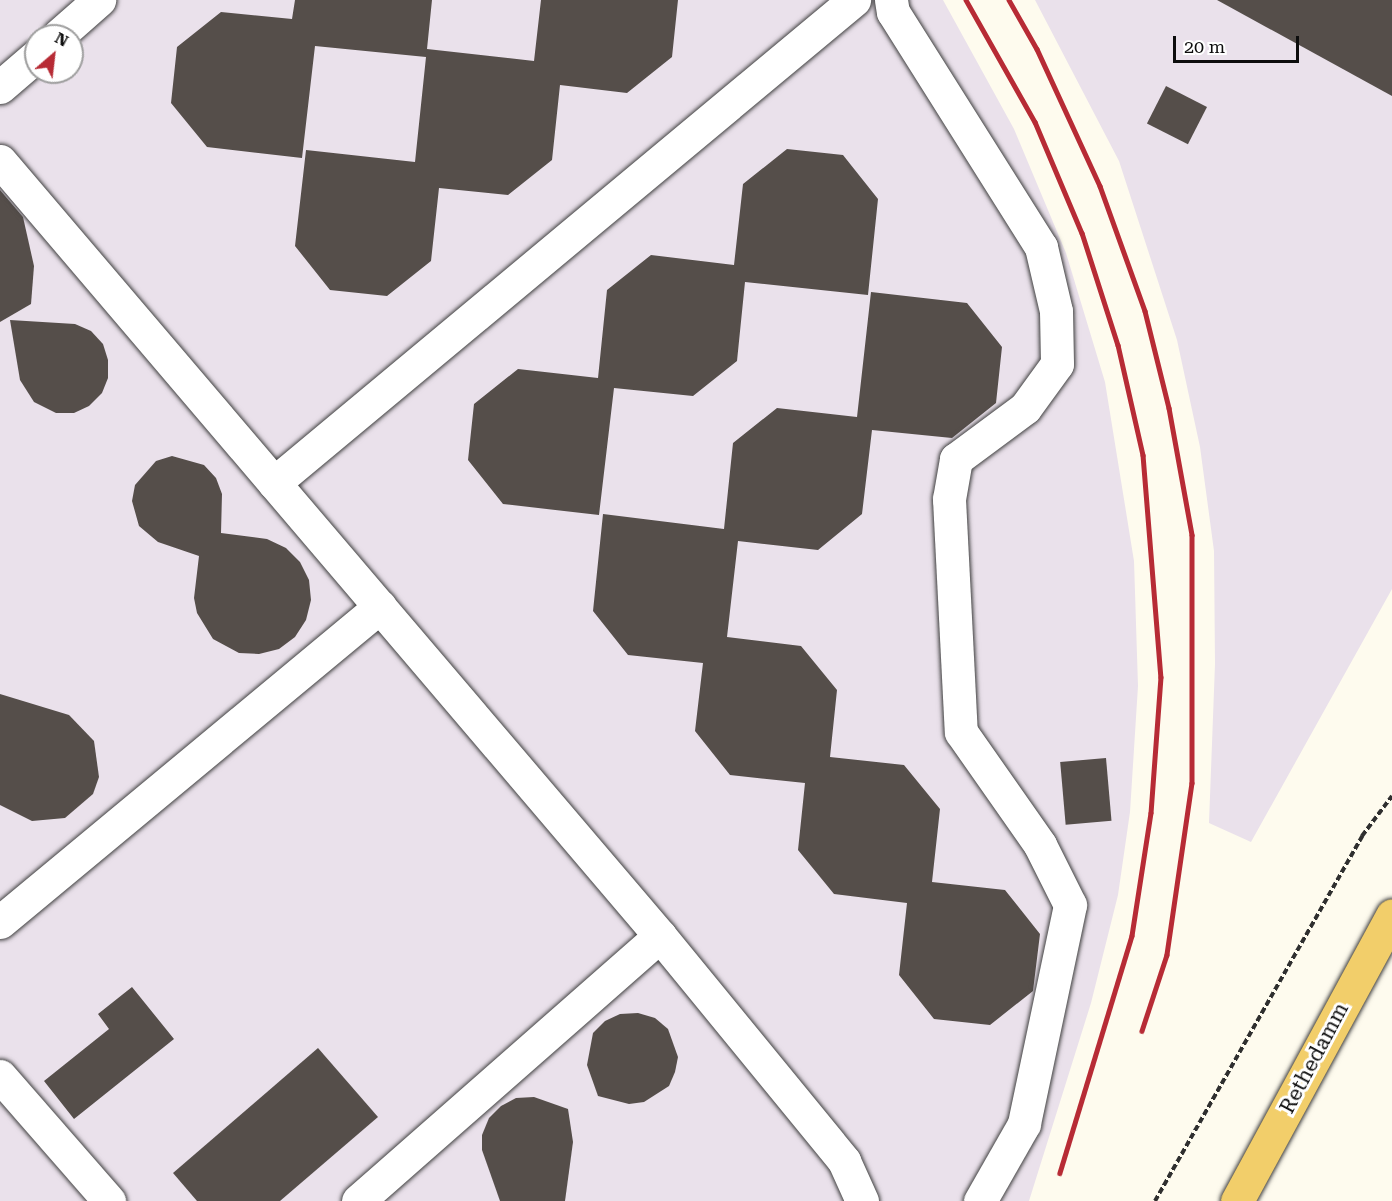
<!DOCTYPE html>
<style>
body{margin:0}
#map{position:relative;width:1392px;height:1201px;overflow:hidden;background:#fefbee;font-family:"Roboto Serif",serif}
div>[style]{position:absolute}
.industrial>*{inset:0;background:#eae1eb}
.building>*{inset:0;background:#554e4a;transform-origin:0 0}
.path>*{height:4px;margin-top:-2px;transform-origin:0;background:repeating-linear-gradient(90deg,#2f2f2f 0 6px,transparent 0 9px)}
.roads{filter:drop-shadow(0 0 2px #404040) drop-shadow(0 0 2px #404040)}
.minor>*{height:33px;margin:-16.5px;padding:0 16.5px;transform-origin:16.5px;border-radius:16.5px;background:#fff}
.major>*{height:33px;margin:-16.5px;padding:0 16.5px;transform-origin:16.5px;border-radius:16.5px;background:#f2ce6a}
.rail>*{height:4.5px;margin:-2.25px;padding:0 2.25px;transform-origin:2.25px;border-radius:2.25px;background:#b72b35}
span{translate:-50% -50%;white-space:nowrap;text-align:center;line-height:1.15;-webkit-text-stroke:6px #fff;paint-order:stroke}
.street-label{font-size:21px;color:#0d0d0d}
.north{position:absolute;left:24px;top:24px;width:60px;height:60px;box-sizing:border-box;background:#fff;border:2px solid #9e9e9e;border-radius:50%;rotate:28deg;font-size:16px;font-weight:700;line-height:24px;text-align:center;color:#0d0d0d}
.north::after{content:'';display:block;margin:auto;width:21px;height:27px;background:#b72b35;clip-path:polygon(50% 0,100% 100%,50% 72%,0 100%)}
.scale{position:absolute;left:1173px;top:36px;width:126px;height:27px;box-sizing:border-box;border:3px solid #0d0d0d;border-top:0;padding-left:8px;font-size:18px;line-height:21px;white-space:nowrap;color:#0d0d0d;-webkit-text-stroke:4px #fff;paint-order:stroke}
</style>
<div id="map">
<div class="industrial">
<div style="clip-path:polygon(evenodd,0 0,943px 0,1014px 129px,1066px 253px,1105px 382px,1134px 561px,1138px 686px,1130px 812px,1118px 895px,1091px 1003px,1029px 1201px,0 1201px,0 0,36px 36px,72px 36px,72px 72px,36px 72px,36px 36px)"></div>
<div style="clip-path:polygon(1035px 0,1392px 0,1392px 589px,1251px 842px,1209px 823px,1215px 664px,1214px 551px,1200px 447px,1177px 340px,1119px 161px)"></div>
</div>
<div class="building">
<div style="clip-path:polygon(295px 0,432px 0,427px 49px,534px 61px,541px 0,678px 0,672px 57px,627px 93px,560px 85px,552px 160px,508px 195px,439px 188px,431px 261px,387px 296px,330px 290px,295px 246px,306px 150px,415px 162px,426px 57px,315px 46px,302px 158px,207px 147px,171px 103px,177px 47px,221px 12px,292px 19px)"></div>
<div style="clip-path:polygon(1217px 0,1392px 0,1392px 96px)"></div>
<div style="left:1166px;top:86px;width:46px;height:42px;rotate:27deg"></div>
<div style="clip-path:polygon(787px 149px,843px 155px,878px 199px,868px 295px,745px 282px,737px 361px,693px 396px,614px 388px,599px 515px,503px 504px,468px 460px,474px 404px,518px 369px,598px 378px,607px 290px,651px 255px,734px 265px,743px 184px)"></div>
<div style="clip-path:polygon(0 190px,23px 217px,34px 266px,31px 304px,0 322px)"></div>
<div style="clip-path:polygon(871px 292px,967px 303px,1002px 347px,996px 403px,952px 438px,872px 430px,862px 514px,818px 550px,738px 541px,727px 637px,801px 646px,837px 690px,830px 757px,904px 765px,940px 809px,932px 882px,1005px 890px,1040px 934px,1033px 991px,990px 1025px,934px 1019px,899px 975px,907px 903px,834px 894px,798px 850px,805px 783px,730px 775px,695px 731px,703px 663px,628px 655px,593px 611px,603px 514px,724px 529px,733px 443px,777px 408px,857px 417px)"></div>
<div style="clip-path:polygon(10px 320px,75px 324px,91px 331px,103px 344px,108px 360px,108px 378px,102px 393px,89px 406px,74px 413px,56px 413px,34px 402px,20px 380px)"></div>
<div style="clip-path:polygon(172px 456px,204px 465px,216px 478px,222px 494px,221px 533px,267px 539px,286px 548px,300px 562px,309px 580px,311px 600px,306px 620px,295px 637px,279px 649px,259px 654px,239px 653px,213px 639px,197px 613px,194px 598px,199px 556px,158px 542px,139px 526px,132px 501px,135px 485px,156px 461px)"></div>
<div style="clip-path:polygon(0 694px,69px 715px,94px 741px,99px 777px,93px 794px,65px 818px,32px 821px,0 805px)"></div>
<div style="left:1106px;top:758px;width:63px;height:46px;rotate:85deg"></div>
<div style="clip-path:polygon(132px 987px,174px 1039px,74px 1119px,44px 1081px,109px 1029px,98px 1014px)"></div>
<div style="clip-path:polygon(638px 1013px,655px 1018px,668px 1029px,678px 1057px,675px 1072px,669px 1086px,644px 1102px,629px 1104px,598px 1096px,587px 1065px,593px 1033px,605px 1021px,620px 1014px)"></div>
<div style="clip-path:polygon(318px 1048px,378px 1117px,280px 1201px,197px 1201px,173px 1173px)"></div>
<div style="clip-path:polygon(534px 1097px,568px 1109px,573px 1142px,565px 1201px,500px 1201px,482px 1150px,482px 1135px,489px 1118px,501px 1106px,516px 1098px)"></div>
</div>
<div class="path">
<div style="left:1155px;top:1201px;width:420px;rotate:-60.4deg"></div>
<div style="left:1362px;top:836px;width:50px;rotate:-53.1deg"></div>
</div>
<div class="roads">
<div class="minor">
<div style="left:891px;top:0;width:12px;rotate:81deg"></div>
<div style="left:893px;top:12px;width:278px;rotate:57.8deg"></div>
<div style="left:1041px;top:247px;width:66px;rotate:76.8deg"></div>
<div style="left:1056px;top:311px;width:53px;rotate:88.9deg"></div>
<div style="left:1057px;top:364px;width:54px;rotate:126deg"></div>
<div style="left:1025px;top:408px;width:86px;rotate:143.5deg"></div>
<div style="left:956px;top:459px;width:41px;rotate:99.9deg"></div>
<div style="left:949px;top:499px;width:233px;rotate:87.1deg"></div>
<div style="left:961px;top:732px;width:138px;rotate:55deg"></div>
<div style="left:1040px;top:845px;width:67px;rotate:63.4deg"></div>
<div style="left:1070px;top:905px;width:224px;rotate:101.9deg"></div>
<div style="left:1024px;top:1124px;width:89px;rotate:119.7deg"></div>
<div style="left:58px;top:36px;width:55px;rotate:-41.3deg"></div>
<div style="left:0;top:87px;width:48px;rotate:-40.7deg"></div>
<div style="left:0;top:161px;width:1018px;rotate:49.58deg"></div>
<div style="left:660px;top:936px;width:291px;rotate:50.7deg"></div>
<div style="left:844px;top:1161px;width:44px;rotate:65.8deg"></div>
<div style="left:274px;top:483px;width:755px;rotate:-39.79deg"></div>
<div style="left:0;top:922px;width:494px;rotate:-39.7deg"></div>
<div style="left:0;top:1076px;width:166px;rotate:48.9deg"></div>
<div style="left:358px;top:1201px;width:402px;rotate:-41.3deg"></div>
</div>
<div class="major">
<div style="left:1237px;top:1201px;width:325px;rotate:-61.5deg"></div>
</div>
</div>
<div class="rail">
<div style="left:966px;top:0;width:140px;rotate:60.5deg"></div>
<div style="left:1035px;top:122px;width:121px;rotate:67.1deg"></div>
<div style="left:1082px;top:233px;width:118px;rotate:72.2deg"></div>
<div style="left:1118px;top:345px;width:113px;rotate:77.2deg"></div>
<div style="left:1143px;top:455px;width:223px;rotate:85.4deg"></div>
<div style="left:1161px;top:677px;width:136px;rotate:94.2deg"></div>
<div style="left:1151px;top:813px;width:124px;rotate:98.8deg"></div>
<div style="left:1132px;top:936px;width:248px;rotate:106.9deg"></div>
<div style="left:1009px;top:0;width:56px;rotate:60.3deg"></div>
<div style="left:1037px;top:49px;width:151px;rotate:65.3deg"></div>
<div style="left:1100px;top:186px;width:133px;rotate:70.2deg"></div>
<div style="left:1145px;top:311px;width:100px;rotate:76.1deg"></div>
<div style="left:1169px;top:408px;width:129px;rotate:79.7deg"></div>
<div style="left:1192px;top:535px;width:248px;rotate:90deg"></div>
<div style="left:1192px;top:783px;width:174px;rotate:98.3deg"></div>
<div style="left:1167px;top:955px;width:80px;rotate:108.2deg"></div>
</div>
<div class="street-label">
<span style="left:1314px;top:1058px;rotate:-62deg">Rethedamm</span>
</div>
<div class="north">N</div>
<div class="scale">20 m</div>
</div>
